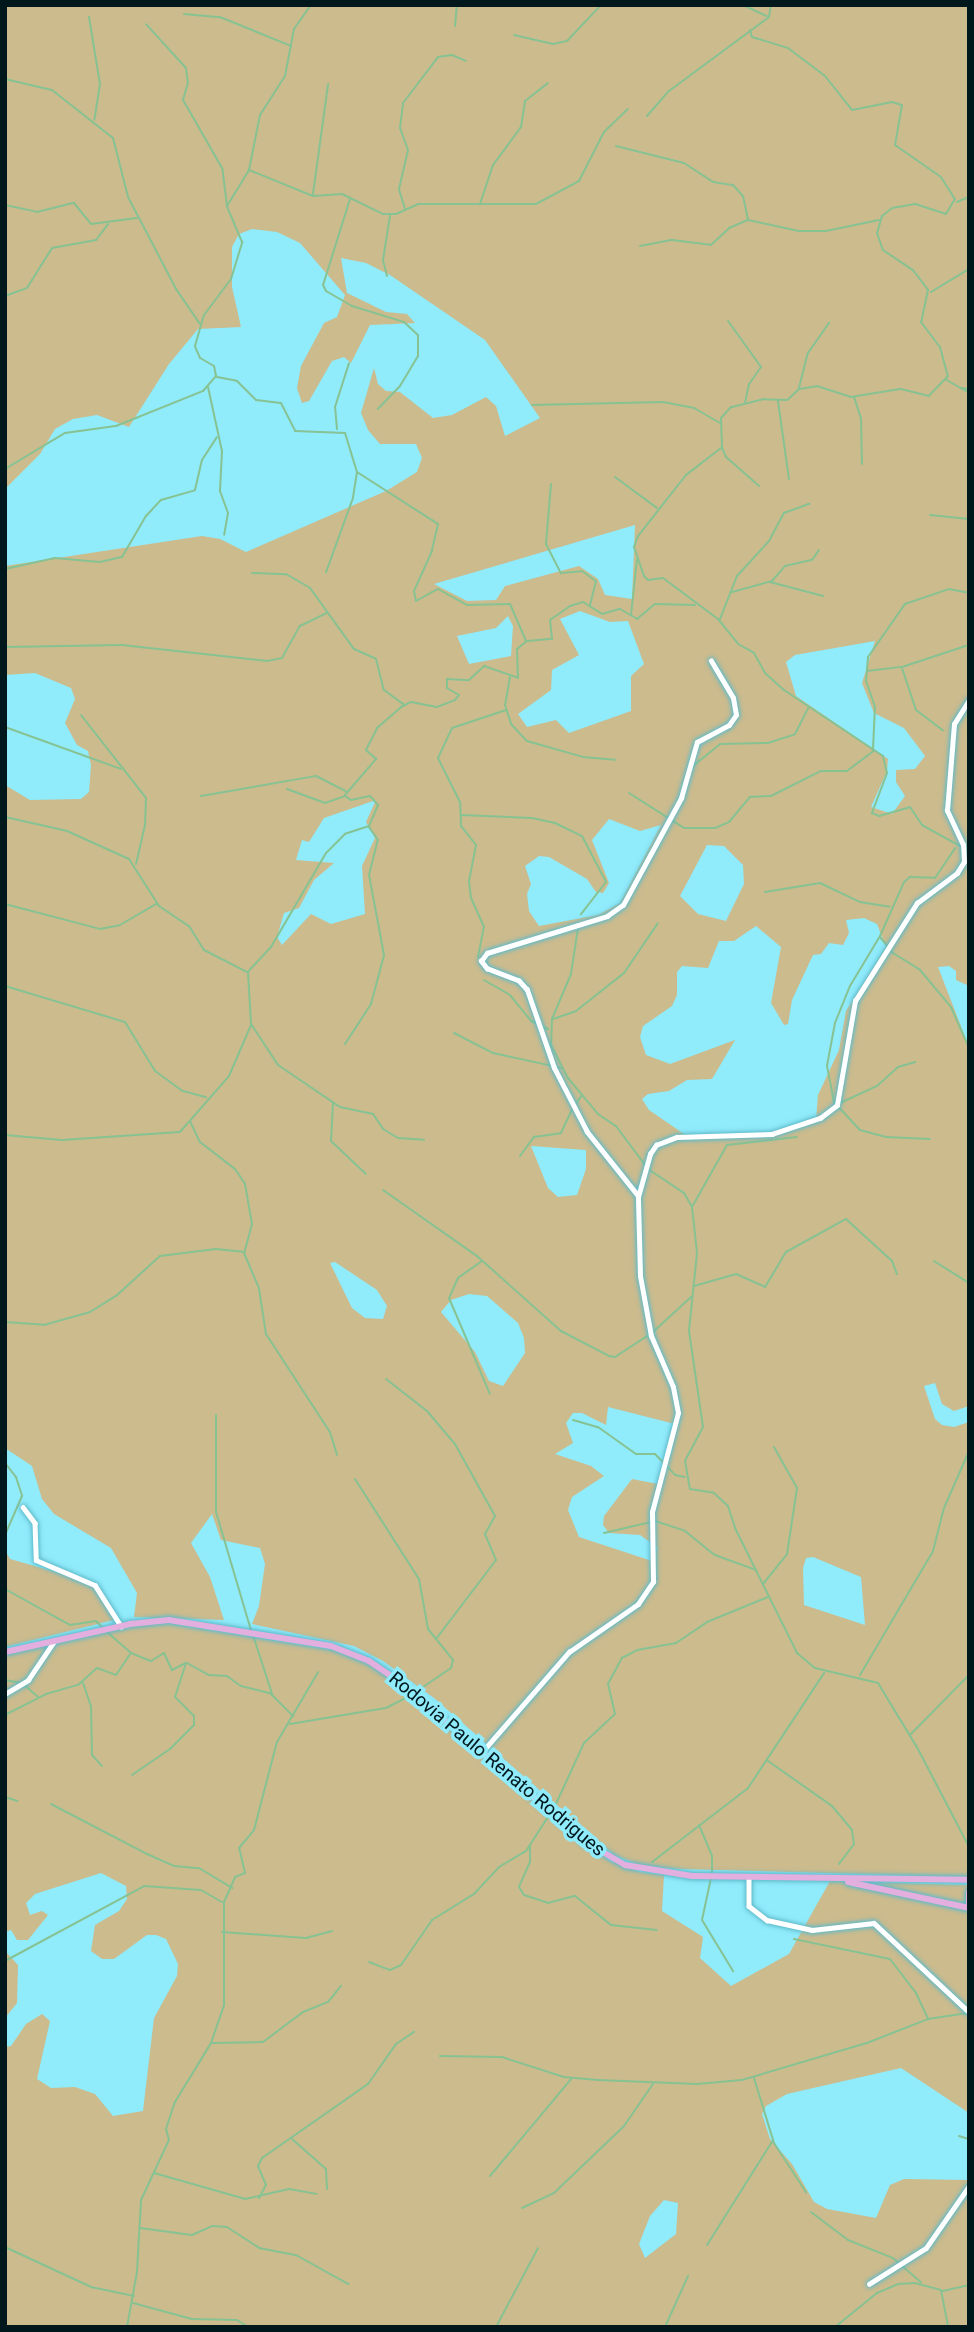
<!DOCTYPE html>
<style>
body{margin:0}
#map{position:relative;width:974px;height:2332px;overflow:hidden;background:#90ebfb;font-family:Roboto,sans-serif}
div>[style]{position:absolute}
.green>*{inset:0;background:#ccbb8d}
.stream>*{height:2px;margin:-1px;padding:0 1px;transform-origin:1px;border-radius:1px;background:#87c292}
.roads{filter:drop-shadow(0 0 2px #5ebac9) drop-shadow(0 0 2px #5ebac9)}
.minor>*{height:4.5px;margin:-2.25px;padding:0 2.25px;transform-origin:2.25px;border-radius:2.25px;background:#fff}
.primary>*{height:6px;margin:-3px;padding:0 3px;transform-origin:3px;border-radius:3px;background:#e2afdf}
span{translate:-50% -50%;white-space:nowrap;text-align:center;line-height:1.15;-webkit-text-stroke:7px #90ebfb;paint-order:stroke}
.street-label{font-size:19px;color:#00171c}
.frame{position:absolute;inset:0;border:7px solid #00171c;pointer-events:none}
</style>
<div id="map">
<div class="green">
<div style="clip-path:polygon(evenodd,5px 5px,969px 5px,969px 986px,956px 980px,956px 971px,949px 966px,938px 967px,969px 1047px,969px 1406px,954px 1411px,942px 1404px,935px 1383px,924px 1386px,935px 1419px,942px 1425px,954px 1427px,969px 1422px,969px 1877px,679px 1869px,642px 1866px,614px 1855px,434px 1698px,383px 1661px,354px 1646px,252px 1624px,259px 1606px,265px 1564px,260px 1548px,221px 1540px,212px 1514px,191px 1543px,210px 1577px,224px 1620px,134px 1617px,137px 1593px,111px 1548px,54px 1514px,42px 1499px,32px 1466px,5px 1448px,5px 785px,30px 800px,81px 799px,89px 792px,91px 765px,88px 751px,77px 745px,65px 723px,75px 699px,71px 688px,35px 673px,5px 675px,5px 566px,202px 536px,220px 539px,246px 552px,386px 491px,417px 472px,422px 458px,416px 444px,380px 444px,368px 430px,361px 413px,374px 368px,378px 384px,386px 391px,400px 392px,433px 418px,452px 415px,486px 397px,496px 406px,505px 436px,540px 418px,485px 340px,390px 275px,366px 263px,341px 258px,347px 293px,386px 312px,407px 314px,415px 323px,370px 325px,351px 363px,344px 357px,332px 361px,309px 401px,302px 403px,297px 388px,301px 366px,324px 323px,337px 317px,345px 295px,300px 243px,277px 232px,252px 229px,239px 234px,232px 247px,232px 287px,241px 327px,198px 329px,169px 364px,129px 427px,97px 415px,73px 419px,55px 429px,40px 454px,5px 489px,5px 5px,635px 525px,632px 599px,605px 595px,598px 579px,579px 566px,505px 586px,496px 600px,467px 601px,434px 584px,635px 525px,5px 5px,580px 611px,610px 622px,628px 621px,644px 664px,631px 676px,631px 711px,569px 733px,556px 720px,527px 727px,518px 714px,551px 690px,552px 670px,579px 655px,560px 619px,580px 611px,5px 5px,508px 616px,513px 626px,511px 656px,469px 664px,457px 636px,496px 628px,508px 616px,5px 5px,875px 641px,862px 683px,874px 713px,904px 728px,925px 756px,915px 769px,896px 770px,896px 782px,905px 796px,892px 814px,871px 807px,887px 771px,888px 759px,796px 696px,786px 662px,795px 655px,875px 641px,5px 5px,376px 800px,366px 822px,375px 838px,362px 866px,365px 914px,331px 924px,311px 914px,282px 945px,277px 937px,284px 913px,299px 908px,314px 880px,334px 863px,296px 860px,302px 840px,309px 842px,324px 818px,376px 800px,5px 5px,609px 819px,640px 831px,661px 825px,620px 903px,598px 915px,539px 926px,529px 911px,527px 894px,531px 884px,525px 866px,539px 856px,549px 857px,587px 879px,596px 892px,603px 893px,609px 883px,592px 840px,609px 819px,5px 5px,707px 845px,724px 846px,743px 865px,744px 884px,726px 921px,698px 914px,680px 896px,707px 845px,5px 5px,864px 918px,877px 924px,886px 947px,846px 1011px,839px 1050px,818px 1095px,816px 1120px,753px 1137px,706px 1136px,684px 1134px,649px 1110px,642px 1099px,648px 1094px,669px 1091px,687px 1080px,712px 1079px,735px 1040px,670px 1064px,646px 1055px,640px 1037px,643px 1026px,672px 1006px,677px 995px,677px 972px,682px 966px,708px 968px,719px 941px,734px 941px,756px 926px,781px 947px,771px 1003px,784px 1025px,788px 1024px,792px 1000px,813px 955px,821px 954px,829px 943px,843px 945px,849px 933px,846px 920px,864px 918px,5px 5px,531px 1146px,586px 1150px,586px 1169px,577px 1195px,558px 1197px,548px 1188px,531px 1146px,5px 5px,335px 1262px,377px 1290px,387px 1306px,383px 1319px,365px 1318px,352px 1308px,330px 1263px,335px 1262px,5px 5px,469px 1294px,487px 1296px,518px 1323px,524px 1338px,525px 1353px,503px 1386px,489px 1381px,475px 1352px,441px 1312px,451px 1300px,469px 1294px,5px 5px,608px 1407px,675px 1424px,672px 1451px,658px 1484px,632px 1479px,604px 1516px,603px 1525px,609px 1533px,640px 1535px,657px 1547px,655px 1562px,579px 1537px,568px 1510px,572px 1497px,604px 1476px,591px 1466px,555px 1454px,573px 1443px,566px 1423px,573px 1413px,582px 1413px,606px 1425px,608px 1407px,5px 5px,813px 1557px,861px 1577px,865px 1625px,804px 1605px,803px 1568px,806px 1558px,813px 1557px)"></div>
<div style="clip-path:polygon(5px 1550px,10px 1559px,94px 1583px,118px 1619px,5px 1647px)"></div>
<div style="clip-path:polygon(evenodd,155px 1621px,351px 1653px,379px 1667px,589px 1846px,610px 1861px,640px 1872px,664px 1875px,662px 1911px,703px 1937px,700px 1958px,731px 1986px,789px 1954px,830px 1881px,969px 1885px,969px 2113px,901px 2068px,787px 2094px,766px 2106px,762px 2114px,770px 2139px,792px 2164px,814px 2202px,827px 2209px,876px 2218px,890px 2185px,904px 2179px,969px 2180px,969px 2327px,5px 2327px,5px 2047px,11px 2046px,26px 2024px,42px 2014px,50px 2021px,37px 2079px,51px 2088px,75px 2087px,95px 2094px,113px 2116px,143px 2111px,154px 2018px,177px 1976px,178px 1964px,166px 1939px,156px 1935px,147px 1935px,114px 1959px,102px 1959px,91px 1951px,95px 1925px,119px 1911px,127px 1899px,126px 1886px,101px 1873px,35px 1894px,26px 1903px,30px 1915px,42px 1911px,48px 1915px,28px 1940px,17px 1940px,11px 1930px,5px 1932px,5px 1653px,155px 1621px,664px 2200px,678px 2203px,676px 2234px,645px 2258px,639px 2244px,650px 2216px,664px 2200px)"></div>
<div style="clip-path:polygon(5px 1951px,18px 1965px,17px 2003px,5px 2018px)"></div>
</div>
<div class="stream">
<div style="left:743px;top:5px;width:26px;rotate:25deg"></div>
<div style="left:184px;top:14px;width:36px;rotate:5deg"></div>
<div style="left:220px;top:17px;width:77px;rotate:22.2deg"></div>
<div style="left:89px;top:17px;width:68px;rotate:80.7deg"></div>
<div style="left:100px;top:84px;width:36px;rotate:99deg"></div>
<div style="left:455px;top:26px;width:21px;rotate:-85deg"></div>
<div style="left:750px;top:30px;width:7px;rotate:74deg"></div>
<div style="left:752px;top:37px;width:38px;rotate:17deg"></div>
<div style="left:788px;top:48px;width:46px;rotate:37.1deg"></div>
<div style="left:825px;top:76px;width:43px;rotate:51.5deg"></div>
<div style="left:852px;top:110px;width:41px;rotate:-11.3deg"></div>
<div style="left:892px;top:102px;width:10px;rotate:17deg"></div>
<div style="left:902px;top:105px;width:41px;rotate:99.9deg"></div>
<div style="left:895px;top:145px;width:56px;rotate:34.8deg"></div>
<div style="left:941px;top:177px;width:26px;rotate:58deg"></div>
<div style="left:955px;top:199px;width:17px;rotate:121deg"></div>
<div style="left:946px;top:214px;width:33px;rotate:-162deg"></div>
<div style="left:915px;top:204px;width:23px;rotate:170deg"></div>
<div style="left:892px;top:208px;width:13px;rotate:141deg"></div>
<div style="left:882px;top:216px;width:18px;rotate:106deg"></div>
<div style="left:877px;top:233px;width:18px;rotate:71deg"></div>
<div style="left:883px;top:250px;width:36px;rotate:34deg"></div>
<div style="left:913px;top:270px;width:25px;rotate:53deg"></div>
<div style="left:928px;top:290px;width:33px;rotate:102deg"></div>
<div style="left:921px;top:322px;width:31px;rotate:53deg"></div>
<div style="left:940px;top:347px;width:30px;rotate:75deg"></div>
<div style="left:948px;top:376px;width:28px;rotate:134deg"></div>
<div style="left:929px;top:396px;width:30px;rotate:-166deg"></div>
<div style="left:900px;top:389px;width:50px;rotate:170.7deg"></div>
<div style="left:851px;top:397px;width:35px;rotate:-162deg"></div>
<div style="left:818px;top:386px;width:19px;rotate:171deg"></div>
<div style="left:799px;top:389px;width:16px;rotate:137deg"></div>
<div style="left:787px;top:400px;width:23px;rotate:-178deg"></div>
<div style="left:764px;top:399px;width:34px;rotate:166deg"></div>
<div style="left:731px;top:407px;width:15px;rotate:132deg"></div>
<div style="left:721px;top:418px;width:30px;rotate:88deg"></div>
<div style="left:722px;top:448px;width:10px;rotate:66deg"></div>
<div style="left:726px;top:457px;width:44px;rotate:41.3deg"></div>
<div style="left:514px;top:35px;width:40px;rotate:13deg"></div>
<div style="left:553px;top:44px;width:14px;rotate:-12deg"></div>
<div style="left:567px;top:41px;width:50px;rotate:-46.6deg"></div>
<div style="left:5px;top:79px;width:48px;rotate:13.2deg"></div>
<div style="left:52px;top:90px;width:78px;rotate:38.2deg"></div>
<div style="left:113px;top:138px;width:61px;rotate:75.7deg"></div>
<div style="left:128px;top:197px;width:104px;rotate:62.4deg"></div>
<div style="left:176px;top:289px;width:42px;rotate:55.6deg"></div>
<div style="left:647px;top:116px;width:33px;rotate:-49deg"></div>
<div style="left:669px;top:91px;width:124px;rotate:-36.5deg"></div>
<div style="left:769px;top:17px;width:12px;rotate:-81deg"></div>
<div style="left:616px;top:146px;width:70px;rotate:14deg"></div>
<div style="left:684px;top:163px;width:35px;rotate:33deg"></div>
<div style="left:713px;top:182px;width:20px;rotate:9deg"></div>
<div style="left:733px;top:185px;width:15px;rotate:48deg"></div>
<div style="left:743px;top:196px;width:24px;rotate:78deg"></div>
<div style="left:249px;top:170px;width:69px;rotate:22.1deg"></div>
<div style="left:313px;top:196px;width:29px;rotate:-4deg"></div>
<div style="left:342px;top:194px;width:46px;rotate:26deg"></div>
<div style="left:383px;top:214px;width:13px"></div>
<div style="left:396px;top:214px;width:24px;rotate:-24deg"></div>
<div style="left:418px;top:204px;width:118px"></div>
<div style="left:536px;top:204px;width:49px;rotate:-28.1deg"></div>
<div style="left:579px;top:181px;width:55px;rotate:-63deg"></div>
<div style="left:604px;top:132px;width:33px;rotate:-44deg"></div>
<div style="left:313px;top:194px;width:111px;rotate:-82.2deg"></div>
<div style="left:350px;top:199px;width:90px;rotate:107.4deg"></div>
<div style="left:323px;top:285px;width:7px;rotate:63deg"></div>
<div style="left:326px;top:291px;width:30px;rotate:30deg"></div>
<div style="left:352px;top:306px;width:54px;rotate:17.1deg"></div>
<div style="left:404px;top:322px;width:19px;rotate:43deg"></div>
<div style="left:418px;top:335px;width:21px;rotate:90deg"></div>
<div style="left:418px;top:356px;width:35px;rotate:121deg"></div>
<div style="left:400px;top:386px;width:32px;rotate:134deg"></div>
<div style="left:957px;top:202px;width:13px;rotate:-23deg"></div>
<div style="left:480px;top:204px;width:41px;rotate:-71.6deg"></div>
<div style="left:493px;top:165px;width:47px;rotate:-53.6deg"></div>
<div style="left:521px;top:127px;width:26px;rotate:-81deg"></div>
<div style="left:525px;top:101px;width:29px;rotate:-38deg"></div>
<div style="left:5px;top:205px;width:33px;rotate:12deg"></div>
<div style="left:37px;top:212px;width:38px;rotate:-14deg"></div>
<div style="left:74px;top:203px;width:27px;rotate:51deg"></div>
<div style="left:91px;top:224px;width:46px;rotate:-7.4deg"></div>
<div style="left:227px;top:206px;width:42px;rotate:-58.6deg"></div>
<div style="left:249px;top:170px;width:56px;rotate:-78.7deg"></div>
<div style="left:260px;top:115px;width:46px;rotate:-57.3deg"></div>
<div style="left:285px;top:76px;width:48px;rotate:-79.2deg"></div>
<div style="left:294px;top:29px;width:29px;rotate:-55deg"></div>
<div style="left:405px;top:209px;width:21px;rotate:-107deg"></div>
<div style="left:399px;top:189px;width:40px;rotate:-77deg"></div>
<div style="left:408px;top:150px;width:23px;rotate:-110deg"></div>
<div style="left:400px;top:128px;width:25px;rotate:-83deg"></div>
<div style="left:403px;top:103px;width:58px;rotate:-52.7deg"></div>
<div style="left:438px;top:57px;width:14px;rotate:-8deg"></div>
<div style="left:452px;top:55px;width:15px;rotate:23deg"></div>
<div style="left:640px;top:246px;width:33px;rotate:-11deg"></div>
<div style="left:672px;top:240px;width:39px;rotate:7deg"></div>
<div style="left:711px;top:245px;width:25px;rotate:-43deg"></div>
<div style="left:729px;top:228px;width:21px;rotate:-23deg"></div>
<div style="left:748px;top:220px;width:52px;rotate:12.2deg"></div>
<div style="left:799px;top:231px;width:27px"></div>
<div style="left:826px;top:231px;width:54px;rotate:-11.7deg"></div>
<div style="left:387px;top:276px;width:16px;rotate:-104deg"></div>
<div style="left:383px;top:260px;width:45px;rotate:-81deg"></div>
<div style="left:931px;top:292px;width:44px;rotate:-31.2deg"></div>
<div style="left:5px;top:296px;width:23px;rotate:-20deg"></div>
<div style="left:27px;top:288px;width:47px;rotate:-58deg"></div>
<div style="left:52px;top:248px;width:45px;rotate:-10.3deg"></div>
<div style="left:96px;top:240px;width:20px;rotate:-53deg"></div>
<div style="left:728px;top:321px;width:57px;rotate:54.3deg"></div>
<div style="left:761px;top:367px;width:21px;rotate:125deg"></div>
<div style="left:749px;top:384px;width:19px;rotate:102deg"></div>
<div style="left:217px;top:377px;width:20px;rotate:11deg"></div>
<div style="left:237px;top:381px;width:27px;rotate:45deg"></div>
<div style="left:256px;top:400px;width:25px;rotate:7deg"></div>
<div style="left:281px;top:403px;width:31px;rotate:63deg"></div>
<div style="left:295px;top:431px;width:50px;rotate:2.3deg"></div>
<div style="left:345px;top:433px;width:41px;rotate:72.9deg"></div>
<div style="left:357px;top:472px;width:26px;rotate:99deg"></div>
<div style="left:353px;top:498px;width:79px;rotate:110deg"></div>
<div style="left:945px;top:379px;width:28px;rotate:30deg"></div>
<div style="left:208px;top:387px;width:66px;rotate:77.7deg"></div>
<div style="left:222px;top:451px;width:40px;rotate:92.9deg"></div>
<div style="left:220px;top:491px;width:23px;rotate:70deg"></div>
<div style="left:228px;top:513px;width:22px;rotate:100deg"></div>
<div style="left:799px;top:388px;width:36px;rotate:-76deg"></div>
<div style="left:808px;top:353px;width:37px;rotate:-55deg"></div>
<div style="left:961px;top:388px;width:8px;rotate:7deg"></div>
<div style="left:854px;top:397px;width:22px;rotate:72deg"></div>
<div style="left:861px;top:418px;width:46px;rotate:88.8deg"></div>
<div style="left:778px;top:401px;width:79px;rotate:82deg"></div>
<div style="left:532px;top:405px;width:131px;rotate:-1.3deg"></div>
<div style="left:663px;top:402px;width:32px;rotate:11deg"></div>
<div style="left:694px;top:408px;width:30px;rotate:30deg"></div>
<div style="left:337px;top:429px;width:22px;rotate:-95deg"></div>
<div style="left:335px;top:407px;width:46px;rotate:-72.3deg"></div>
<div style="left:721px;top:448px;width:44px;rotate:142.4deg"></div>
<div style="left:686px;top:475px;width:78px;rotate:128.2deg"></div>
<div style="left:638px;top:536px;width:12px;rotate:110deg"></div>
<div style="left:634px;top:547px;width:31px;rotate:71deg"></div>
<div style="left:644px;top:576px;width:6px;rotate:45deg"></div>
<div style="left:648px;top:580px;width:15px;rotate:-8deg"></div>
<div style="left:663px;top:578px;width:69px;rotate:36.7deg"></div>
<div style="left:718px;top:619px;width:32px;rotate:51deg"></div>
<div style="left:738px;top:644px;width:18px;rotate:29deg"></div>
<div style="left:754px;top:653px;width:23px;rotate:61deg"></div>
<div style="left:765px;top:673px;width:25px;rotate:42deg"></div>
<div style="left:784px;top:690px;width:119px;rotate:33.7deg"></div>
<div style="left:883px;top:756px;width:17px;rotate:77deg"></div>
<div style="left:887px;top:773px;width:43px;rotate:110.6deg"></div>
<div style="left:872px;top:813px;width:8px;rotate:23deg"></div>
<div style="left:879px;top:816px;width:32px;rotate:-16deg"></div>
<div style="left:910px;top:807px;width:22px;rotate:56deg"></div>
<div style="left:922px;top:825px;width:43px;rotate:28.9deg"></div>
<div style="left:5px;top:469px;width:70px;rotate:-31deg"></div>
<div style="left:65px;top:433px;width:51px;rotate:-7.8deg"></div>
<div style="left:116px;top:426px;width:94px;rotate:-21.9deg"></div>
<div style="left:203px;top:391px;width:20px;rotate:-49deg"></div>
<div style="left:216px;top:376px;width:10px;rotate:-101deg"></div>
<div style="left:214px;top:366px;width:16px;rotate:-150deg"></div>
<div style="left:200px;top:358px;width:13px;rotate:-113deg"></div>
<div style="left:195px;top:346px;width:32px;rotate:-74deg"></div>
<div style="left:204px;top:315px;width:45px;rotate:-53.1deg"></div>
<div style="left:231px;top:279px;width:39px;rotate:-73deg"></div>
<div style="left:242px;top:242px;width:39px;rotate:-113deg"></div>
<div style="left:227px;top:206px;width:38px;rotate:-97deg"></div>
<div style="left:222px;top:168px;width:78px;rotate:-119.8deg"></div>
<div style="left:183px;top:100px;width:18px;rotate:-74deg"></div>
<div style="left:188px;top:83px;width:15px;rotate:-98deg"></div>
<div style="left:186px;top:68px;width:59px;rotate:-132.3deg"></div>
<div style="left:357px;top:472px;width:96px;rotate:32.7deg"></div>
<div style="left:438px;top:524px;width:28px;rotate:103deg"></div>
<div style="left:432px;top:551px;width:44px;rotate:114.2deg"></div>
<div style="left:414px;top:591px;width:10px;rotate:79deg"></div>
<div style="left:416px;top:601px;width:25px;rotate:-29deg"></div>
<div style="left:438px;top:589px;width:33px;rotate:29deg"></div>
<div style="left:467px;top:605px;width:43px;rotate:-1.3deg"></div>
<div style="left:510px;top:604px;width:40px;rotate:66.6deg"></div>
<div style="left:615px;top:477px;width:52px;rotate:36.4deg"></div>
<div style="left:551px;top:484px;width:60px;rotate:94.8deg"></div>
<div style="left:546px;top:544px;width:33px;rotate:63deg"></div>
<div style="left:561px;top:573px;width:21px;rotate:-5deg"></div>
<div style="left:582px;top:571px;width:17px;rotate:36deg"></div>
<div style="left:596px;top:581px;width:25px;rotate:104deg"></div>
<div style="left:930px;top:515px;width:39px;rotate:6deg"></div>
<div style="left:5px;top:569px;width:51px;rotate:-12.4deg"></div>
<div style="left:55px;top:558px;width:45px;rotate:5.1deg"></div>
<div style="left:100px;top:562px;width:23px;rotate:-13deg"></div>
<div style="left:122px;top:557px;width:48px;rotate:-59.7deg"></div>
<div style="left:146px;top:516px;width:22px;rotate:-47deg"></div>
<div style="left:161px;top:500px;width:35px;rotate:-16deg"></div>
<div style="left:195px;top:490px;width:31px;rotate:-77deg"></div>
<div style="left:202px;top:460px;width:27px;rotate:-57deg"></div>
<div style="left:252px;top:573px;width:34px;rotate:2deg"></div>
<div style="left:286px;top:574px;width:28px;rotate:30deg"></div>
<div style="left:310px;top:588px;width:75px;rotate:54.2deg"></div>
<div style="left:354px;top:649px;width:24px;rotate:24deg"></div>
<div style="left:376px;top:659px;width:32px;rotate:76deg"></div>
<div style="left:384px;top:690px;width:24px;rotate:36deg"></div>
<div style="left:770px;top:582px;width:55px;rotate:14.8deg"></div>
<div style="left:732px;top:592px;width:41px;rotate:-15.4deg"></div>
<div style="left:772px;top:581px;width:20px;rotate:-49deg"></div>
<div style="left:785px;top:566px;width:28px;rotate:-13deg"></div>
<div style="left:812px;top:560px;width:12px;rotate:-55deg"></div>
<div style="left:631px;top:615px;width:56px;rotate:-83.9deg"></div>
<div style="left:720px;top:619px;width:46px;rotate:-68.4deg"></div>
<div style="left:737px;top:576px;width:47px;rotate:-47.6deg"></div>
<div style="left:769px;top:541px;width:32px;rotate:-62deg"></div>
<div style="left:784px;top:513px;width:27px;rotate:-20deg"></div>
<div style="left:5px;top:647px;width:117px;rotate:-1deg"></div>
<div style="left:122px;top:645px;width:146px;rotate:6.3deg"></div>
<div style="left:267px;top:661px;width:15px;rotate:-11deg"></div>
<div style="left:282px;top:658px;width:37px;rotate:-61deg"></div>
<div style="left:300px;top:626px;width:30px;rotate:-26deg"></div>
<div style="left:902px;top:668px;width:44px;rotate:71.6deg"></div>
<div style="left:916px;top:710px;width:34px;rotate:37deg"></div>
<div style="left:867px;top:671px;width:38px;rotate:-7deg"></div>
<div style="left:905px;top:666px;width:67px;rotate:-18.2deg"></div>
<div style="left:510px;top:677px;width:28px;rotate:100deg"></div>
<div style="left:505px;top:705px;width:20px;rotate:72deg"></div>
<div style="left:511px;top:724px;width:23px;rotate:47deg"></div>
<div style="left:527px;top:741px;width:58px;rotate:15.9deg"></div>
<div style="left:583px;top:757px;width:32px;rotate:5deg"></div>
<div style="left:81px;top:715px;width:105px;rotate:51.9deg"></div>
<div style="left:146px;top:798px;width:27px;rotate:92deg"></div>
<div style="left:145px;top:825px;width:40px;rotate:103deg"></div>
<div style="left:5px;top:727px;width:123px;rotate:19.9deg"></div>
<div style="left:873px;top:749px;width:42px;rotate:-87.3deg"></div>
<div style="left:875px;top:707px;width:28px;rotate:-109deg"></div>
<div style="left:866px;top:681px;width:24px;rotate:-85deg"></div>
<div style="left:868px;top:657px;width:65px;rotate:-55.1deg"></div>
<div style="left:905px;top:604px;width:46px;rotate:-18.8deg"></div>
<div style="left:949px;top:589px;width:20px;rotate:11deg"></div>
<div style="left:693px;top:766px;width:35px;rotate:-39deg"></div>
<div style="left:720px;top:744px;width:48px;rotate:-1.2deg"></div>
<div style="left:768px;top:743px;width:28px;rotate:-18deg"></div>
<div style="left:795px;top:734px;width:29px;rotate:-63deg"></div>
<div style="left:287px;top:789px;width:40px;rotate:20.2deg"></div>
<div style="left:325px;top:803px;width:21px;rotate:-19deg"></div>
<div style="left:345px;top:796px;width:7px;rotate:34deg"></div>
<div style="left:351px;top:800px;width:19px;rotate:-12deg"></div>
<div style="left:370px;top:796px;width:12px;rotate:48deg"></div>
<div style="left:378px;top:805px;width:23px;rotate:113deg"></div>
<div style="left:369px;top:826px;width:25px;rotate:162deg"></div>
<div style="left:345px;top:834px;width:27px;rotate:135deg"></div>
<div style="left:326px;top:853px;width:109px;rotate:120.3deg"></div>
<div style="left:271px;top:947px;width:34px;rotate:133deg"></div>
<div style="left:248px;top:972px;width:52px;rotate:86.7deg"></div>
<div style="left:251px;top:1024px;width:49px;rotate:56.6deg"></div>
<div style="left:278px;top:1065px;width:75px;rotate:34.1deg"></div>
<div style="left:340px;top:1107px;width:34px;rotate:12deg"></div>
<div style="left:373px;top:1114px;width:18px;rotate:56deg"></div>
<div style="left:383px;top:1129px;width:17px;rotate:31deg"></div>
<div style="left:398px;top:1138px;width:26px;rotate:4deg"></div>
<div style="left:629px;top:793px;width:65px;rotate:32.5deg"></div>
<div style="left:684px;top:828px;width:31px"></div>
<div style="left:715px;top:828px;width:15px;rotate:-23deg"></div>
<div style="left:729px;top:822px;width:33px;rotate:-50deg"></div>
<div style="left:750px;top:797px;width:21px;rotate:-3deg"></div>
<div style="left:771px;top:796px;width:56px;rotate:-26.6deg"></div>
<div style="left:821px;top:771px;width:26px"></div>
<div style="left:847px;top:771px;width:34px;rotate:-37deg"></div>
<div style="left:345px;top:795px;width:48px;rotate:-49.3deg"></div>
<div style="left:376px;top:759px;width:13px;rotate:-138deg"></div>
<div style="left:366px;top:750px;width:25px;rotate:-63deg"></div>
<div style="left:377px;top:728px;width:32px;rotate:-41deg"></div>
<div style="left:401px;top:707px;width:11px;rotate:-27deg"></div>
<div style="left:411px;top:702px;width:26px;rotate:11deg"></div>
<div style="left:437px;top:707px;width:19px;rotate:-21deg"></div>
<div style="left:455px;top:700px;width:6px;rotate:-51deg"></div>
<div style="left:459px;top:695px;width:14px;rotate:-150deg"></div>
<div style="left:447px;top:688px;width:9px;rotate:-90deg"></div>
<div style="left:447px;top:679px;width:22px;rotate:3deg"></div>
<div style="left:469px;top:680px;width:21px;rotate:-43deg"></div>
<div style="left:484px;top:666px;width:36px;rotate:19deg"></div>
<div style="left:518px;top:678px;width:29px;rotate:-92deg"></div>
<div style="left:517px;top:649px;width:13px;rotate:-39deg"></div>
<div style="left:527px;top:641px;width:25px;rotate:-5deg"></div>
<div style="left:552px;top:639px;width:19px;rotate:-96deg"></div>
<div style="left:550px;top:620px;width:24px;rotate:-35deg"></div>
<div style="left:570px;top:606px;width:14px;rotate:-17deg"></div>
<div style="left:583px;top:602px;width:22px;rotate:32deg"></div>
<div style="left:602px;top:614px;width:19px;rotate:-16deg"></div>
<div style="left:620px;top:609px;width:20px;rotate:30deg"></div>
<div style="left:637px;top:619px;width:23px;rotate:-40deg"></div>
<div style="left:655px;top:604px;width:40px;rotate:1.4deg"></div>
<div style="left:201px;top:796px;width:117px;rotate:-9.9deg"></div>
<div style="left:316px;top:776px;width:34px;rotate:27deg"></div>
<div style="left:461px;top:815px;width:71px;rotate:2.4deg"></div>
<div style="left:532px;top:818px;width:24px;rotate:12deg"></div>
<div style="left:555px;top:823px;width:30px;rotate:26deg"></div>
<div style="left:582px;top:836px;width:52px;rotate:62.4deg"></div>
<div style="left:606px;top:882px;width:41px;rotate:128deg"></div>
<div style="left:5px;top:817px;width:64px;rotate:12.7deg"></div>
<div style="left:67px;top:831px;width:68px;rotate:24.3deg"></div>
<div style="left:129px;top:859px;width:56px;rotate:57.4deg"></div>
<div style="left:159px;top:906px;width:36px;rotate:34deg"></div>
<div style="left:189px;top:926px;width:28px;rotate:58deg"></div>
<div style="left:204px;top:950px;width:48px;rotate:27.1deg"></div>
<div style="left:765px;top:892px;width:56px;rotate:-9.3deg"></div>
<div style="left:820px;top:883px;width:44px;rotate:25.4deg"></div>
<div style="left:860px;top:902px;width:30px;rotate:9deg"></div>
<div style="left:5px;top:904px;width:98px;rotate:14.7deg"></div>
<div style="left:100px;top:929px;width:20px;rotate:-11deg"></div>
<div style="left:120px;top:925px;width:42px;rotate:-30.3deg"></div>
<div style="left:578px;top:928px;width:47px;rotate:98.7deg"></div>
<div style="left:571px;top:974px;width:49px;rotate:112.9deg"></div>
<div style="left:552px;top:1019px;width:26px;rotate:92deg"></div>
<div style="left:551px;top:1045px;width:37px;rotate:63deg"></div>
<div style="left:568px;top:1078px;width:47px;rotate:50.2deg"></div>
<div style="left:598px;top:1114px;width:22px;rotate:34deg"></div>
<div style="left:616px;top:1126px;width:54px;rotate:53.3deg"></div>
<div style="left:648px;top:1169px;width:43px;rotate:33.7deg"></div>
<div style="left:684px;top:1193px;width:16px;rotate:60deg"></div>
<div style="left:692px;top:1207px;width:46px;rotate:83.8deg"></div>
<div style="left:697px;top:1253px;width:78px;rotate:95.9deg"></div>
<div style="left:689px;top:1331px;width:97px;rotate:81.7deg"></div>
<div style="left:703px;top:1427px;width:38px;rotate:118deg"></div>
<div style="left:685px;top:1461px;width:28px;rotate:80deg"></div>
<div style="left:690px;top:1489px;width:24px;rotate:9deg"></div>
<div style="left:714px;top:1493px;width:19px;rotate:43deg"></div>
<div style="left:728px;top:1506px;width:23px;rotate:72deg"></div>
<div style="left:735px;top:1528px;width:140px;rotate:63.6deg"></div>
<div style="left:797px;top:1653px;width:23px;rotate:40deg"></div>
<div style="left:815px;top:1668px;width:65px;rotate:13.4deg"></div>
<div style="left:878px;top:1683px;width:77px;rotate:58.8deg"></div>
<div style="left:918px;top:1749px;width:110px;rotate:62.5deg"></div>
<div style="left:880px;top:937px;width:21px;rotate:51deg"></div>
<div style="left:893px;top:953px;width:32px;rotate:32deg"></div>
<div style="left:920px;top:970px;width:48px;rotate:50deg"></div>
<div style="left:951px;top:1007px;width:45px;rotate:66.3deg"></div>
<div style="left:478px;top:957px;width:31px;rotate:-79deg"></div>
<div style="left:484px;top:927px;width:32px;rotate:-114deg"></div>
<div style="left:471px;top:898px;width:17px;rotate:-97deg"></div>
<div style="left:469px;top:881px;width:37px;rotate:-79deg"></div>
<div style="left:476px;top:845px;width:24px;rotate:-128deg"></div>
<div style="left:461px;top:826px;width:24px;rotate:-92deg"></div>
<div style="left:460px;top:802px;width:49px;rotate:-116.6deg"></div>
<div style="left:438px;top:758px;width:33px;rotate:-65deg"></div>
<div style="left:452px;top:728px;width:57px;rotate:-18.4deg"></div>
<div style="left:484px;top:980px;width:30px;rotate:30deg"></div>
<div style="left:510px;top:995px;width:33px;rotate:51deg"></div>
<div style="left:531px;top:1021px;width:19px;rotate:25deg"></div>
<div style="left:5px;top:986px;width:125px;rotate:16.7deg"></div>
<div style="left:125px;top:1022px;width:57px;rotate:58.5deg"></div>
<div style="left:155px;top:1071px;width:34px;rotate:36deg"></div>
<div style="left:183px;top:1091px;width:24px;rotate:15deg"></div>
<div style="left:553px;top:1019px;width:24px;rotate:-19deg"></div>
<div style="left:576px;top:1011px;width:61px;rotate:-38.4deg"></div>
<div style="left:624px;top:973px;width:60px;rotate:-55.8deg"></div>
<div style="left:454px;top:1033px;width:44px;rotate:27.1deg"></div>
<div style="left:493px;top:1053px;width:71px;rotate:12.3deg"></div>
<div style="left:345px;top:1044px;width:48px;rotate:-57deg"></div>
<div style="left:371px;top:1004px;width:51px;rotate:-75.1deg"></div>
<div style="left:384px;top:955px;width:81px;rotate:-100.6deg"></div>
<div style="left:369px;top:875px;width:36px;rotate:-76deg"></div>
<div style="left:378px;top:840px;width:16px;rotate:-125deg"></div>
<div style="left:333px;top:1103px;width:38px;rotate:93deg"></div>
<div style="left:331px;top:1141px;width:48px;rotate:43.3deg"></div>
<div style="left:838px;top:1104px;width:43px;rotate:-24.8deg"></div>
<div style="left:877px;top:1086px;width:28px;rotate:-42deg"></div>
<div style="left:898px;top:1067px;width:18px;rotate:-16deg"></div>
<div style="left:575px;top:1105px;width:12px;rotate:-55deg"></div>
<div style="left:190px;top:1121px;width:23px;rotate:65deg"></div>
<div style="left:200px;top:1142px;width:44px;rotate:37.6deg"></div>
<div style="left:235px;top:1169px;width:18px;rotate:56deg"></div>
<div style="left:245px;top:1184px;width:41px;rotate:80.1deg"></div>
<div style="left:252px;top:1224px;width:30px;rotate:105deg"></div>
<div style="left:244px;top:1253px;width:39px;rotate:67deg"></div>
<div style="left:259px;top:1289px;width:46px;rotate:81.2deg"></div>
<div style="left:266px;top:1334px;width:117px;rotate:56.9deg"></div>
<div style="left:330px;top:1432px;width:24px;rotate:73deg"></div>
<div style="left:5px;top:1135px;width:57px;rotate:5deg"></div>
<div style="left:62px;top:1140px;width:118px;rotate:-3.9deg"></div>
<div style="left:180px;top:1132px;width:74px;rotate:-48.8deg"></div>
<div style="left:229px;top:1076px;width:56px;rotate:-66.7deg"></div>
<div style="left:930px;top:1139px;width:44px;rotate:-177.4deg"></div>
<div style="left:886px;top:1137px;width:27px;rotate:-165deg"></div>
<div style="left:860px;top:1130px;width:38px;rotate:-133deg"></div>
<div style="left:834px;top:1102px;width:37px;rotate:-101deg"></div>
<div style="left:827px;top:1066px;width:44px;rotate:-79.5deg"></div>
<div style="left:835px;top:1023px;width:40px;rotate:-68deg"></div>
<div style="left:850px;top:986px;width:58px;rotate:-59deg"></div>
<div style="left:880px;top:936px;width:59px;rotate:-66deg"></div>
<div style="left:904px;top:882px;width:8px;rotate:-40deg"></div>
<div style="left:910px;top:877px;width:25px;rotate:2deg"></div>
<div style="left:935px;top:878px;width:36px;rotate:-56deg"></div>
<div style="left:520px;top:1156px;width:24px;rotate:-54deg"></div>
<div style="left:534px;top:1137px;width:27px;rotate:-8deg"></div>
<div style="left:561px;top:1133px;width:26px;rotate:-65deg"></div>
<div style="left:383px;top:1190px;width:115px;rotate:35.1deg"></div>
<div style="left:477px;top:1256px;width:113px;rotate:41.8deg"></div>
<div style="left:561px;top:1331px;width:54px;rotate:27.5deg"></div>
<div style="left:609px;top:1356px;width:6px;rotate:9deg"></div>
<div style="left:615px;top:1357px;width:45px;rotate:-33.3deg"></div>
<div style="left:653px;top:1332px;width:52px;rotate:-42.6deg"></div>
<div style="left:692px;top:1207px;width:71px;rotate:-60.6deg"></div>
<div style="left:727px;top:1145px;width:70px;rotate:-6.5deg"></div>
<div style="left:482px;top:1261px;width:29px;rotate:145deg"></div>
<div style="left:458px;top:1278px;width:22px;rotate:114deg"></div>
<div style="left:449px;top:1298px;width:104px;rotate:66.9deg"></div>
<div style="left:934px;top:1261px;width:41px;rotate:32.2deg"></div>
<div style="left:694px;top:1286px;width:44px;rotate:-15.9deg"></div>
<div style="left:736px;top:1274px;width:32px;rotate:24deg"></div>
<div style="left:765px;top:1287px;width:41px;rotate:-59deg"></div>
<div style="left:786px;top:1252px;width:68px;rotate:-28.8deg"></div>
<div style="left:846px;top:1219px;width:62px;rotate:42.4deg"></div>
<div style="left:892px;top:1261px;width:14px;rotate:69deg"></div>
<div style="left:5px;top:1322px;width:39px;rotate:4deg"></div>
<div style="left:44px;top:1325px;width:48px;rotate:-15.8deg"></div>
<div style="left:90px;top:1312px;width:31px;rotate:-32deg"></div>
<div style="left:116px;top:1296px;width:59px;rotate:-42.3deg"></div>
<div style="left:160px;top:1256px;width:56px;rotate:-7.1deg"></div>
<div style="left:216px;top:1249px;width:27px;rotate:6deg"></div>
<div style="left:386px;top:1379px;width:52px;rotate:38deg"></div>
<div style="left:427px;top:1411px;width:43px;rotate:49.7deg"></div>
<div style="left:455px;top:1444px;width:82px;rotate:60.9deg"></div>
<div style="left:495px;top:1516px;width:21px;rotate:119deg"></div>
<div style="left:485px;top:1534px;width:28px;rotate:67deg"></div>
<div style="left:496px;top:1560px;width:99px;rotate:127.2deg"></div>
<div style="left:216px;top:1415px;width:97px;rotate:90deg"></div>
<div style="left:216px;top:1512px;width:123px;rotate:73.5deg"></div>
<div style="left:573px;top:1420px;width:26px;rotate:16deg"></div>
<div style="left:598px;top:1427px;width:47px;rotate:35.4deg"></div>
<div style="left:636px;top:1454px;width:19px"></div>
<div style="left:655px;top:1454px;width:29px;rotate:46deg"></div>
<div style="left:675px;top:1475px;width:10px;rotate:11deg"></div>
<div style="left:5px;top:1463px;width:18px;rotate:52deg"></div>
<div style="left:16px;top:1477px;width:20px;rotate:72deg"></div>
<div style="left:22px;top:1496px;width:43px;rotate:113.6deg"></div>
<div style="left:355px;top:1479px;width:119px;rotate:57.4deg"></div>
<div style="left:419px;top:1579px;width:51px;rotate:79.8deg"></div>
<div style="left:428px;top:1629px;width:40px;rotate:51deg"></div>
<div style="left:453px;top:1660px;width:8px;rotate:104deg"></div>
<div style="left:451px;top:1668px;width:41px;rotate:145.9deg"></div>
<div style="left:604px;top:1533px;width:52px;rotate:-13.2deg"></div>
<div style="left:655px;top:1521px;width:32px;rotate:18deg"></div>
<div style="left:685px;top:1531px;width:38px;rotate:39deg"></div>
<div style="left:715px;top:1555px;width:44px;rotate:20.1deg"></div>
<div style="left:763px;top:1584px;width:38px;rotate:-51deg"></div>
<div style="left:787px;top:1554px;width:67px;rotate:-81.4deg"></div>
<div style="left:797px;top:1488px;width:47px;rotate:-119.3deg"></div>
<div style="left:5px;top:1589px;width:74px;rotate:29deg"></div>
<div style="left:70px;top:1625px;width:26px;rotate:-9deg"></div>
<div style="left:96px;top:1621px;width:10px;rotate:45deg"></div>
<div style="left:107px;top:1632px;width:32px;rotate:41deg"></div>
<div style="left:131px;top:1653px;width:22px;rotate:22deg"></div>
<div style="left:151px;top:1661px;width:15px;rotate:-32deg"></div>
<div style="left:164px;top:1653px;width:19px;rotate:65deg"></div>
<div style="left:172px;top:1670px;width:16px;rotate:-27deg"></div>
<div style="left:253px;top:1635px;width:62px;rotate:72.1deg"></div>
<div style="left:187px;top:1663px;width:25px;rotate:29deg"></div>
<div style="left:209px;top:1675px;width:18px;rotate:3deg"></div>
<div style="left:227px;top:1676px;width:17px;rotate:36deg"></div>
<div style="left:241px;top:1686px;width:30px;rotate:14deg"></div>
<div style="left:270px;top:1693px;width:33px;rotate:45deg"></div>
<div style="left:860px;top:1675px;width:144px;rotate:-59.5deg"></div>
<div style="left:933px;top:1551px;width:44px;rotate:-75.7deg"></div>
<div style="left:944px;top:1508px;width:62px;rotate:-66.3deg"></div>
<div style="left:5px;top:1680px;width:17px;rotate:10deg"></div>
<div style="left:22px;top:1683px;width:21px;rotate:41deg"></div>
<div style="left:83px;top:1683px;width:24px;rotate:71deg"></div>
<div style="left:91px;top:1706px;width:49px;rotate:88.8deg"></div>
<div style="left:92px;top:1755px;width:15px;rotate:48deg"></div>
<div style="left:5px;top:1715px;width:46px;rotate:-27.1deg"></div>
<div style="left:46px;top:1694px;width:33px;rotate:-16deg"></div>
<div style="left:78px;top:1685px;width:25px;rotate:-42deg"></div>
<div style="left:97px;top:1668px;width:20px;rotate:20deg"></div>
<div style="left:116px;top:1675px;width:25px;rotate:-56deg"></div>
<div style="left:290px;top:1724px;width:97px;rotate:-9.5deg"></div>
<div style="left:386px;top:1708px;width:29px;rotate:-27deg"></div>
<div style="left:910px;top:1735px;width:84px;rotate:-45.5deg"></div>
<div style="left:768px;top:1761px;width:78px;rotate:35.1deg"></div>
<div style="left:832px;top:1806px;width:31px;rotate:50deg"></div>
<div style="left:852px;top:1830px;width:14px;rotate:82deg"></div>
<div style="left:854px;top:1844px;width:25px;rotate:127deg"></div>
<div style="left:132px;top:1775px;width:46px;rotate:-34.4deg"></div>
<div style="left:170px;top:1749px;width:34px;rotate:-45deg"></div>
<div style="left:194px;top:1725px;width:9px;rotate:-90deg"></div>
<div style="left:194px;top:1716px;width:27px;rotate:-135deg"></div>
<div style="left:175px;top:1697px;width:35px;rotate:-72deg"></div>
<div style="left:5px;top:1797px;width:13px;rotate:18deg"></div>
<div style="left:51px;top:1804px;width:108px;rotate:27.5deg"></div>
<div style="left:147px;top:1854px;width:30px;rotate:24deg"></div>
<div style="left:174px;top:1866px;width:25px;rotate:5deg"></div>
<div style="left:199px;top:1868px;width:39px;rotate:31deg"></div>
<div style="left:699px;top:1825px;width:34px;rotate:67deg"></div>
<div style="left:712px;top:1856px;width:16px;rotate:90deg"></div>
<div style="left:530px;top:1846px;width:16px;rotate:90deg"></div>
<div style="left:530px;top:1862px;width:27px;rotate:114deg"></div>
<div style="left:519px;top:1887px;width:9px;rotate:58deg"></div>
<div style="left:524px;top:1895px;width:25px;rotate:18deg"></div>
<div style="left:548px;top:1903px;width:28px;rotate:-15deg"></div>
<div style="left:575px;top:1896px;width:46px;rotate:38.9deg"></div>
<div style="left:611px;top:1925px;width:46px;rotate:6.2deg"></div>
<div style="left:652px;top:1862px;width:121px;rotate:-37.6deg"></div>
<div style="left:748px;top:1788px;width:138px;rotate:-56.5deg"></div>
<div style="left:711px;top:1878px;width:43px;rotate:102.1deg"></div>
<div style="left:702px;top:1920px;width:60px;rotate:58.7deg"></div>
<div style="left:222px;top:1932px;width:84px;rotate:4.1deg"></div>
<div style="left:306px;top:1938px;width:27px;rotate:-15deg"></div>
<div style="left:794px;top:1939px;width:98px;rotate:11.8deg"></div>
<div style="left:890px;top:1959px;width:43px;rotate:52.6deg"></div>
<div style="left:916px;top:1993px;width:29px;rotate:65deg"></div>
<div style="left:5px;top:1961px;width:158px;rotate:-28.3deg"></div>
<div style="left:144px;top:1886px;width:57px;rotate:4deg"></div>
<div style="left:201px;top:1890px;width:24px;rotate:30deg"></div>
<div style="left:369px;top:1962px;width:22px;rotate:21deg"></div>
<div style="left:390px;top:1970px;width:12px;rotate:-24deg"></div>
<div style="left:401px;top:1965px;width:55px;rotate:-55.4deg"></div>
<div style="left:432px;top:1920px;width:49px;rotate:-31.8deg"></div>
<div style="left:474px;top:1894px;width:37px;rotate:-47deg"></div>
<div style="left:499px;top:1867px;width:31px;rotate:-31deg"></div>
<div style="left:526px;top:1851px;width:54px;rotate:-57.2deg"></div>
<div style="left:555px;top:1806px;width:69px;rotate:-65.3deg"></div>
<div style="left:584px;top:1743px;width:42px;rotate:-43.1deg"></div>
<div style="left:615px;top:1714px;width:31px;rotate:-103deg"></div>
<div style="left:608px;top:1684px;width:30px;rotate:-62deg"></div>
<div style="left:622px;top:1658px;width:17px;rotate:-28deg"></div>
<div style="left:637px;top:1650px;width:40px;rotate:-10deg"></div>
<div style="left:676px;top:1643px;width:37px;rotate:-34deg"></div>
<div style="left:707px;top:1622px;width:66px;rotate:-22.3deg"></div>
<div style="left:212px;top:2043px;width:51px;rotate:-1.1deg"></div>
<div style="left:263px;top:2042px;width:50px;rotate:-36.9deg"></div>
<div style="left:303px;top:2012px;width:27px;rotate:-22deg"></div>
<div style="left:328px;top:2002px;width:21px;rotate:-51deg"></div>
<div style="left:440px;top:2056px;width:62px;rotate:0.9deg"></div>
<div style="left:502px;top:2057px;width:65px;rotate:17.9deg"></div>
<div style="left:564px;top:2077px;width:34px;rotate:5deg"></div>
<div style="left:598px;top:2080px;width:99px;rotate:2.3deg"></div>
<div style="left:697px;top:2084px;width:45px;rotate:-5.1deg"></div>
<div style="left:742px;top:2080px;width:130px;rotate:-16.5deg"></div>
<div style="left:867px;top:2043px;width:66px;rotate:-21.5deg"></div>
<div style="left:928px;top:2019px;width:40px;rotate:-8.5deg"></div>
<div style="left:754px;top:2078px;width:68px;rotate:72.9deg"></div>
<div style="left:774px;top:2143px;width:59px;rotate:56.9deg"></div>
<div style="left:959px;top:2136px;width:10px;rotate:17deg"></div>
<div style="left:292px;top:2139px;width:45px;rotate:41.4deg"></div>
<div style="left:326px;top:2169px;width:20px;rotate:87deg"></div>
<div style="left:154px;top:2173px;width:95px;rotate:15.9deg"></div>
<div style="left:245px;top:2199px;width:45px;rotate:-12.8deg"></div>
<div style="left:289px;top:2189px;width:28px;rotate:10deg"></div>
<div style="left:490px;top:2176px;width:128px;rotate:-50.1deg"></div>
<div style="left:259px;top:2198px;width:15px;rotate:-62deg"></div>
<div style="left:266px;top:2185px;width:21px;rotate:-113deg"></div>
<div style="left:258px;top:2166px;width:9px;rotate:-63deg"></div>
<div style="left:262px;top:2158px;width:129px;rotate:-34.9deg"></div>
<div style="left:368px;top:2084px;width:49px;rotate:-55deg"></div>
<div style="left:396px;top:2044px;width:22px;rotate:-34deg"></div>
<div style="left:522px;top:2208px;width:35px;rotate:-25deg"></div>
<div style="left:554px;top:2193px;width:97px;rotate:-43.7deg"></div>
<div style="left:624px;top:2126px;width:51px;rotate:-55.4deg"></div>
<div style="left:811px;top:2212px;width:46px;rotate:37.1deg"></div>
<div style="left:848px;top:2240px;width:48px;rotate:21.8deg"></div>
<div style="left:893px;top:2258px;width:37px;rotate:41deg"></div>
<div style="left:140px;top:2228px;width:52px;rotate:7.7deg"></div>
<div style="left:192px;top:2235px;width:22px;rotate:-24deg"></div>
<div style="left:212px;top:2226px;width:15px;rotate:4deg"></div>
<div style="left:227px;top:2227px;width:38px;rotate:33deg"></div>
<div style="left:259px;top:2248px;width:38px;rotate:11deg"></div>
<div style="left:296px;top:2255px;width:60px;rotate:29.1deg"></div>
<div style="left:707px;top:2245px;width:124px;rotate:-57.8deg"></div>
<div style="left:5px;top:2247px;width:95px;rotate:24.9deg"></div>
<div style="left:91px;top:2287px;width:44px;rotate:11.8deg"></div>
<div style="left:943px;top:2291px;width:27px;rotate:-13deg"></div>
<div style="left:133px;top:2303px;width:61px;rotate:15.2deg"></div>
<div style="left:192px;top:2319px;width:45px;rotate:1.3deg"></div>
<div style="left:237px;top:2320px;width:13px;rotate:32deg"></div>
<div style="left:127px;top:2327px;width:56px;rotate:-79.7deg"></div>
<div style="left:137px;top:2272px;width:72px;rotate:-86.8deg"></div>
<div style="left:141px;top:2200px;width:66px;rotate:-65deg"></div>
<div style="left:169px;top:2140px;width:11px;rotate:-105deg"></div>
<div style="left:166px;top:2129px;width:28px;rotate:-72deg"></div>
<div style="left:175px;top:2102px;width:69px;rotate:-58.6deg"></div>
<div style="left:211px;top:2043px;width:39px;rotate:-71deg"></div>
<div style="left:224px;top:2006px;width:104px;rotate:-90deg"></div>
<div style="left:224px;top:1902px;width:27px;rotate:-66deg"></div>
<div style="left:235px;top:1877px;width:11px;rotate:-22deg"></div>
<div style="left:245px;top:1873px;width:26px;rotate:-103deg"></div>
<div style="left:239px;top:1848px;width:23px;rotate:-50deg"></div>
<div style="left:254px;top:1830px;width:91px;rotate:-75.4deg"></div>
<div style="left:277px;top:1742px;width:81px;rotate:-59.6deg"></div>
<div style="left:496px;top:2327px;width:89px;rotate:-62deg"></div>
<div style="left:665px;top:2327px;width:56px;rotate:-65.7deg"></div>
<div style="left:835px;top:2327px;width:54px;rotate:-39deg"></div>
<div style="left:877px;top:2293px;width:23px;rotate:-23deg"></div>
<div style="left:898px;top:2284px;width:17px;rotate:-3deg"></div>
<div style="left:915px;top:2283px;width:27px;rotate:15deg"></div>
<div style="left:941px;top:2290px;width:38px;rotate:79deg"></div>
</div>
<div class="roads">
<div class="minor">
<div style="left:638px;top:1196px;width:82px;rotate:-128.6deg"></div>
<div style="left:587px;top:1132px;width:72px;rotate:-117.3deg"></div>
<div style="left:554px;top:1068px;width:83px;rotate:-109.1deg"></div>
<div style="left:527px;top:990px;width:12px;rotate:-132deg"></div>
<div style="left:519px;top:981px;width:34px;rotate:-159deg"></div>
<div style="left:487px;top:969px;width:10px;rotate:-127deg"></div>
<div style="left:481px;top:961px;width:10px;rotate:-53deg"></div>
<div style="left:487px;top:953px;width:126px;rotate:-17.1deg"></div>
<div style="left:607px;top:916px;width:19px;rotate:-35deg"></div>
<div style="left:623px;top:905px;width:122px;rotate:-61.5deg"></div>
<div style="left:681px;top:798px;width:58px;rotate:-74.1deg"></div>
<div style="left:697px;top:742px;width:36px;rotate:-28deg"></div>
<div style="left:729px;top:725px;width:12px;rotate:-55deg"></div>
<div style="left:736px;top:715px;width:17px;rotate:-100deg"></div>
<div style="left:733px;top:698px;width:43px;rotate:-120.7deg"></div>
<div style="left:23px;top:1507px;width:20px;rotate:53deg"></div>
<div style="left:35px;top:1523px;width:37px;rotate:88deg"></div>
<div style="left:36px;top:1560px;width:64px;rotate:23deg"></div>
<div style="left:95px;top:1585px;width:49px;rotate:57.6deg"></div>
<div style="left:5px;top:1694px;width:27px;rotate:-31deg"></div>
<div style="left:28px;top:1680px;width:45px;rotate:-56deg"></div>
<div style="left:482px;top:1752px;width:133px;rotate:-49deg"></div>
<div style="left:569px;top:1652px;width:84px;rotate:-34.8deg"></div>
<div style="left:638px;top:1604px;width:27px;rotate:-56deg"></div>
<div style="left:653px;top:1582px;width:70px;rotate:-90.8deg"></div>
<div style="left:652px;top:1512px;width:102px;rotate:-75.3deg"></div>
<div style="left:678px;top:1413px;width:26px;rotate:-101deg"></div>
<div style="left:673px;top:1387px;width:56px;rotate:-113.3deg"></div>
<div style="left:651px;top:1336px;width:61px;rotate:-100.4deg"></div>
<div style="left:640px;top:1276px;width:79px;rotate:-91.5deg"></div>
<div style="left:638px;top:1197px;width:45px;rotate:-74.4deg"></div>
<div style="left:650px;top:1154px;width:11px;rotate:-56deg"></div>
<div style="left:656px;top:1145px;width:22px;rotate:-21deg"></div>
<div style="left:677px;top:1137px;width:95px;rotate:-1.8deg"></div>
<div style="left:772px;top:1134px;width:51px;rotate:-18.4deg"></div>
<div style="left:820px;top:1118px;width:21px;rotate:-37deg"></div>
<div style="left:837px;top:1105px;width:106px;rotate:-80.2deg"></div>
<div style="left:855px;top:1001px;width:116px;rotate:-57.7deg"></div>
<div style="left:917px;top:903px;width:50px;rotate:-36.9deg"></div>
<div style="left:957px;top:873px;width:13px;rotate:-58deg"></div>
<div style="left:964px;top:862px;width:17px;rotate:-93deg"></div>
<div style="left:963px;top:845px;width:38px;rotate:-115deg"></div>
<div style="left:947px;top:811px;width:87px;rotate:-85.4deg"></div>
<div style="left:954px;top:724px;width:28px;rotate:-58deg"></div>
<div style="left:749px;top:1877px;width:29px;rotate:90deg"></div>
<div style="left:749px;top:1906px;width:23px;rotate:38deg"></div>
<div style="left:767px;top:1920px;width:46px;rotate:12.5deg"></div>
<div style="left:812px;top:1930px;width:62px;rotate:-6.4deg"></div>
<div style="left:874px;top:1923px;width:130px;rotate:43.1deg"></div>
<div style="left:869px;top:2284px;width:67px;rotate:-32.3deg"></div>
<div style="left:926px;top:2248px;width:75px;rotate:-55.3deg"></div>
</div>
<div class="primary">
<div style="left:5px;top:1652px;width:128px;rotate:-12.6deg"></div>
<div style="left:130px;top:1624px;width:39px;rotate:-6deg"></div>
<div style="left:169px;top:1620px;width:164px;rotate:9.1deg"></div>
<div style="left:331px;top:1646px;width:41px;rotate:21.5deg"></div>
<div style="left:369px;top:1661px;width:41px;rotate:34.1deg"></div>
<div style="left:403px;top:1684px;width:240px;rotate:40.9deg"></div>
<div style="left:584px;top:1841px;width:48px;rotate:30.3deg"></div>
<div style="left:625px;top:1865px;width:68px;rotate:9.3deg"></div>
<div style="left:692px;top:1876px;width:277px;rotate:0.8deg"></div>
<div style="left:848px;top:1882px;width:124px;rotate:12.1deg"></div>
<div style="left:969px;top:1892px;width:13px;rotate:90deg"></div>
</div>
</div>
<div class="street-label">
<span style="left:497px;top:1764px;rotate:40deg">Rodovia Paulo Renato Rodrigues</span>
</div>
<div class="frame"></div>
</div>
